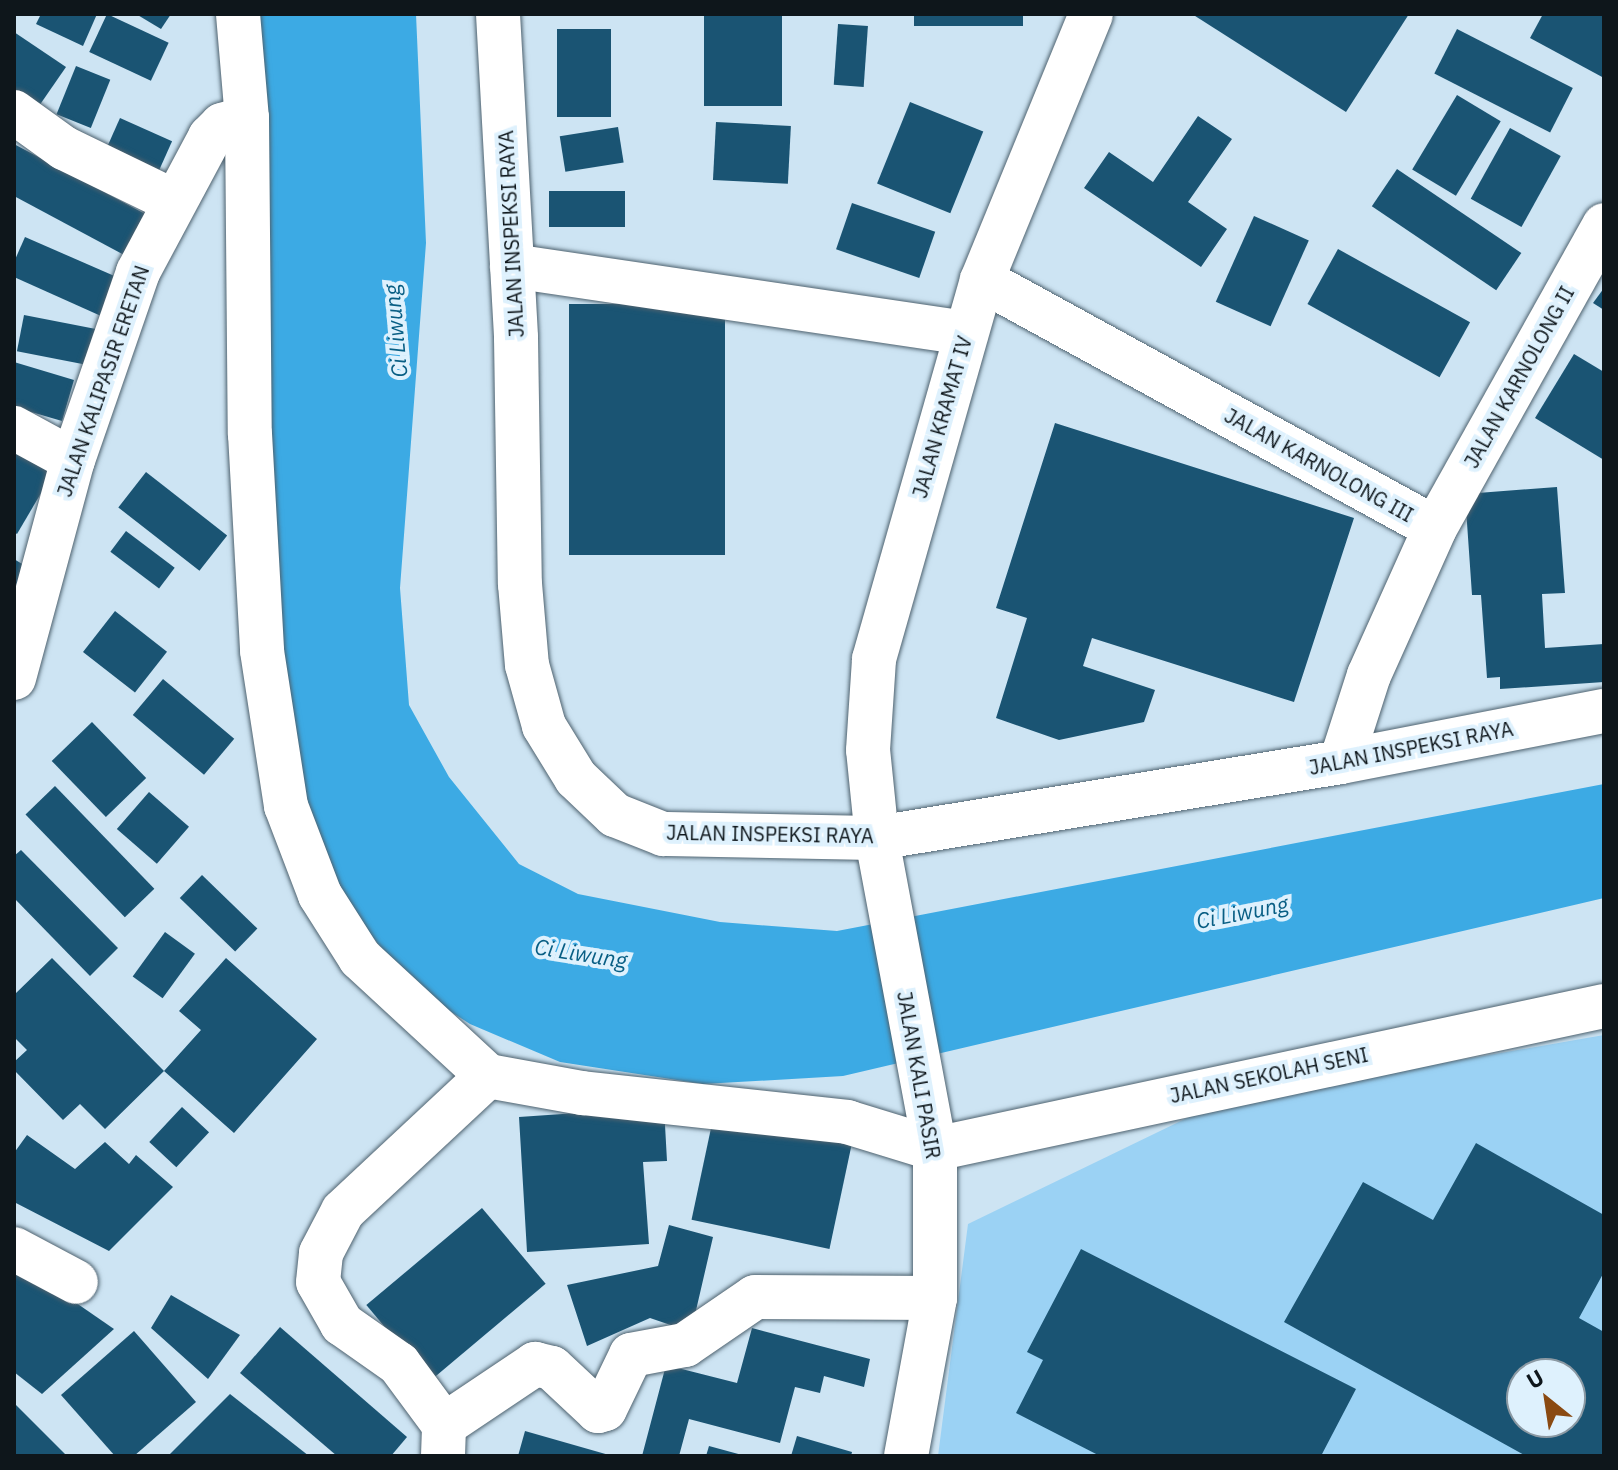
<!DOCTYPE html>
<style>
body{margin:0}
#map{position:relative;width:1618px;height:1470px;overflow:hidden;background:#cde4f3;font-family:"IBM Plex Sans",sans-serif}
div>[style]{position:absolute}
.green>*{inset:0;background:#9bd2f4}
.water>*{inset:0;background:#3caae4}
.building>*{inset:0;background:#1a5473;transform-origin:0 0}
.roads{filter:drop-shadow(0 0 2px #4e626f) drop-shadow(0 0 2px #4e626f)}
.street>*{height:44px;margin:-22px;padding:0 22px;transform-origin:22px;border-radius:22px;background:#fff}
.secondary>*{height:44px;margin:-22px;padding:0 22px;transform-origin:22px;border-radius:22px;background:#fff}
span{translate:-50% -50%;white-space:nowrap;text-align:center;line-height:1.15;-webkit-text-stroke:8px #def1fd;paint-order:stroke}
.street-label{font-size:20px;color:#0e161b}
.water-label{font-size:22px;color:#085e84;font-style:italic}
.frame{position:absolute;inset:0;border:16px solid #0e161b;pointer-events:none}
.north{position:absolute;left:1506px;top:1358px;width:80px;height:80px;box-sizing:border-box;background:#def1fd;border:2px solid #8b99a3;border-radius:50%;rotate:330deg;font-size:22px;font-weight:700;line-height:32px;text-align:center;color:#0e161b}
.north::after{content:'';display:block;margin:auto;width:28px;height:36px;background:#8a4a12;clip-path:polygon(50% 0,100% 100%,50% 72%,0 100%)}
</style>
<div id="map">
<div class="green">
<div style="clip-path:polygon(evenodd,1604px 1035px,1604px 1456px,938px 1456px,968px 1224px,1220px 1102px,1604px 1035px,1522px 1374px,1570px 1374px,1570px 1422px,1522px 1422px,1522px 1374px)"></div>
</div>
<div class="water">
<div style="clip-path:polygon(251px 14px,416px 14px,426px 243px,400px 588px,409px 705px,449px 777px,519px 864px,578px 894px,720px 922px,837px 931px,1604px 784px,1604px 898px,843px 1076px,703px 1084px,560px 1062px,470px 1024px,414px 988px,345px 903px,302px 812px,281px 695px)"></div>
</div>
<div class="building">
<div style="clip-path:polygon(41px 14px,97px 14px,83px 46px,36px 24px)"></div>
<div style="left:107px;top:14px;width:68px;height:42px;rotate:25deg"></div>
<div style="clip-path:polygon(136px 14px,171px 14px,161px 29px)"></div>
<div style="left:704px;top:14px;width:78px;height:92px"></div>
<div style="left:914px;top:14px;width:109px;height:12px"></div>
<div style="clip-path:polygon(1192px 14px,1409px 14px,1346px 112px)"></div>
<div style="clip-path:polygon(1543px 14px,1604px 14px,1604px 78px,1530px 38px)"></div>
<div style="left:838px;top:24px;width:30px;height:61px;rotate:4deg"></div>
<div style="left:557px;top:29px;width:54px;height:88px"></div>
<div style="left:1457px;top:29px;width:130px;height:50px;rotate:27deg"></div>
<div style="clip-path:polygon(14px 32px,66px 67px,39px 106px,14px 89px)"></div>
<div style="left:76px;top:66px;width:37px;height:52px;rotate:22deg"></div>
<div style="left:1457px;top:95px;width:51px;height:87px;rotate:31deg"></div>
<div style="left:910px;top:102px;width:79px;height:88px;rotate:22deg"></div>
<div style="clip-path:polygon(1198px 116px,1232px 139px,1188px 202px,1227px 229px,1201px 267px,1084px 188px,1109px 152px,1153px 182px)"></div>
<div style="left:120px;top:118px;width:57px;height:33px;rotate:24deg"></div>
<div style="left:716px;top:122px;width:75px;height:58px;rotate:3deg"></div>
<div style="left:618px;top:127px;width:36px;height:59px;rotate:81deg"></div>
<div style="left:1510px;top:128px;width:58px;height:81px;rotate:29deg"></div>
<div style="clip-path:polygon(14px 144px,149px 216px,126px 256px,14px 196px)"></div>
<div style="left:1397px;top:169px;width:150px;height:45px;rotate:34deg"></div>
<div style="left:549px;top:191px;width:76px;height:36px"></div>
<div style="left:852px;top:203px;width:88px;height:49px;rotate:19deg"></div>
<div style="left:1254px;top:216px;width:60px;height:94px;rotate:24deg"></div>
<div style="clip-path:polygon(25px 237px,119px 278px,101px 316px,14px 277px,14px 262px)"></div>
<div style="left:1338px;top:249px;width:151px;height:63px;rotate:29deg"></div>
<div style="clip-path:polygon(1604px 288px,1604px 310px,1593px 303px)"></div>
<div style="left:725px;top:304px;width:251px;height:156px;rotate:90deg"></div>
<div style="left:24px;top:315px;width:81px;height:37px;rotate:11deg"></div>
<div style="clip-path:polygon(1574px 354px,1604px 372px,1604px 460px,1535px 418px)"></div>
<div style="clip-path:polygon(14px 362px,74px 380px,62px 421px,14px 407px)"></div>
<div style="clip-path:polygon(1055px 423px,1354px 518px,1294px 702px,1092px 638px,1083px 666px,1155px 690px,1144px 722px,1059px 740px,996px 718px,1027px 618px,996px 608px)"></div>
<div style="clip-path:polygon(14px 440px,57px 466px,17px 534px,14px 532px)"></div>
<div style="left:146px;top:472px;width:103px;height:45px;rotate:38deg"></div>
<div style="clip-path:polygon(1557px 487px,1565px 593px,1542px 594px,1545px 648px,1604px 644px,1604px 682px,1500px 689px,1500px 677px,1487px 678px,1481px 595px,1472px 595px,1465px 494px)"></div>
<div style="left:126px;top:531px;width:61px;height:26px;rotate:37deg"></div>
<div style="clip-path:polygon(14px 559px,27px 567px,14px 588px)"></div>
<div style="left:115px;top:611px;width:66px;height:52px;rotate:38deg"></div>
<div style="left:163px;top:679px;width:93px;height:47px;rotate:40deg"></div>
<div style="left:92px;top:722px;width:78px;height:56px;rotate:46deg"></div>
<div style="left:55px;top:786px;width:143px;height:41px;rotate:46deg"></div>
<div style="left:149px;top:792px;width:53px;height:49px;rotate:41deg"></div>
<div style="clip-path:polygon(21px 850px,118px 948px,90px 976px,14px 898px,14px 856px)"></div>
<div style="left:202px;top:875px;width:77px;height:32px;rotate:44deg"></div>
<div style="left:165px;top:932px;width:37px;height:55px;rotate:36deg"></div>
<div style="clip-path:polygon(52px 958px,164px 1071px,105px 1129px,80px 1104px,63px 1120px,14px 1070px,14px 1062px,27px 1050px,14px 1037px,14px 995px)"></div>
<div style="clip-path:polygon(226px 958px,317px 1039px,234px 1133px,164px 1071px,201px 1030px,179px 1011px)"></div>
<div style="left:182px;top:1107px;width:37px;height:48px;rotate:43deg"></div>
<div style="clip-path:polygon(664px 1107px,667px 1161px,643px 1162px,649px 1244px,527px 1252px,519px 1117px)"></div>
<div style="left:714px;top:1114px;width:141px;height:108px;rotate:12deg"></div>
<div style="clip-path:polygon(27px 1135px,75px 1169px,105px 1142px,129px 1164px,136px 1155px,173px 1187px,109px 1251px,14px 1202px,14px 1153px)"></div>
<div style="clip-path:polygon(evenodd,1476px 1143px,1604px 1215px,1604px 1272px,1579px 1318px,1604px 1332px,1604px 1456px,1526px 1456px,1284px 1322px,1363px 1182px,1433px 1220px,1476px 1143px,1522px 1374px,1570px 1374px,1570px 1422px,1522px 1422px,1522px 1374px)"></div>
<div style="left:482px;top:1208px;width:99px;height:151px;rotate:50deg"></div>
<div style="clip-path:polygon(669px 1225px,713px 1237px,691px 1332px,650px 1318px,587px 1346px,567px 1285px,658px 1266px)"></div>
<div style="clip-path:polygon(1081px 1249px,1356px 1389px,1321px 1456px,1100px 1456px,1016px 1413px,1043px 1360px,1027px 1352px)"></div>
<div style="clip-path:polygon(14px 1260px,114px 1329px,42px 1394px,14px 1372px)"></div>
<div style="clip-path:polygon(171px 1295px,240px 1335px,208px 1379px,151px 1328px)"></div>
<div style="clip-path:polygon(280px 1327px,407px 1437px,391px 1456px,337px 1456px,240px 1373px)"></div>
<div style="clip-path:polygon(752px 1328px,870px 1359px,864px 1387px,824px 1376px,820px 1393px,795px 1387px,780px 1443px,689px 1419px,679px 1456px,642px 1456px,666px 1365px,737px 1383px)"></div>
<div style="clip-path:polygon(134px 1331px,196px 1402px,134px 1456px,115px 1456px,61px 1395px)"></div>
<div style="clip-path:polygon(230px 1394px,309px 1456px,168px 1456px)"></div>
<div style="clip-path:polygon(14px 1403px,67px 1456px,14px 1456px)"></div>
<div style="clip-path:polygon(525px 1431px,609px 1455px,609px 1456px,518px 1456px)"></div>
<div style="clip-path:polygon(797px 1436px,852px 1452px,851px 1456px,791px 1456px)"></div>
<div style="clip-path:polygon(709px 1446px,742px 1455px,742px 1456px,706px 1456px)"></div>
</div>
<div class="roads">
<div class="street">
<div style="left:238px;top:14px;width:104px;rotate:85.1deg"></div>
<div style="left:247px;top:118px;width:316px;rotate:89.5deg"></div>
<div style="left:250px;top:434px;width:217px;rotate:86.8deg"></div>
<div style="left:262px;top:651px;width:157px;rotate:81.2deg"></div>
<div style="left:286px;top:806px;width:95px;rotate:69.1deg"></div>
<div style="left:320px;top:895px;width:75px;rotate:57.6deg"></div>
<div style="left:360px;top:958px;width:174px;rotate:42.7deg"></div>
<div style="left:488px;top:1076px;width:96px;rotate:10.3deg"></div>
<div style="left:582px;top:1093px;width:267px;rotate:6.2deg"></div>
<div style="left:847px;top:1122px;width:92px;rotate:17.1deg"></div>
<div style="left:14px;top:112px;width:62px;rotate:35.8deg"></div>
<div style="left:64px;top:148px;width:121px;rotate:25.9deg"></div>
<div style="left:512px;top:266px;width:459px;rotate:8.4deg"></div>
<div style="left:982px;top:280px;width:516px;rotate:28.7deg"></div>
<div style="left:14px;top:428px;width:67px;rotate:28.5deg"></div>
<div style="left:14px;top:678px;width:226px;rotate:-74.9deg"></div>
<div style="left:73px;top:460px;width:199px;rotate:-70.9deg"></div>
<div style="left:138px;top:272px;width:153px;rotate:-61.9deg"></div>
<div style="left:210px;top:137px;width:17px;rotate:-45deg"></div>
<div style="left:222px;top:125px;width:26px;rotate:-16deg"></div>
<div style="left:1341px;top:762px;width:91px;rotate:-72.2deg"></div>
<div style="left:1369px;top:675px;width:161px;rotate:-65.8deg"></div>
<div style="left:1435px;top:528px;width:347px;rotate:-60.8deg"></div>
<div style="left:14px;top:1249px;width:70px;rotate:28deg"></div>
<div style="left:444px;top:1425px;width:110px;rotate:-33.8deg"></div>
<div style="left:535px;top:1364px;width:17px;rotate:13deg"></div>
<div style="left:552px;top:1368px;width:63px;rotate:43.1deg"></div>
<div style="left:598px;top:1411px;width:7px;rotate:-16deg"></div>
<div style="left:605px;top:1409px;width:60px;rotate:-64.3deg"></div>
<div style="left:631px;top:1355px;width:55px;rotate:-10.5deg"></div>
<div style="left:685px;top:1345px;width:85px;rotate:-34.4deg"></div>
<div style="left:755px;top:1297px;width:180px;rotate:0.3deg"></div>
<div style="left:443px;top:1456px;width:31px;rotate:-88deg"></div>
<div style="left:444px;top:1425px;width:76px;rotate:-126.4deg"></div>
<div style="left:399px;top:1364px;width:70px;rotate:-144.9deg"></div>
<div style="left:342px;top:1324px;width:48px;rotate:-119.7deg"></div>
<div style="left:318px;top:1282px;width:29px;rotate:-84deg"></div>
<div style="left:321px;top:1253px;width:47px;rotate:-62.4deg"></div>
<div style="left:343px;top:1211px;width:198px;rotate:-43deg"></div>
</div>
<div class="secondary">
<div style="left:498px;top:14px;width:324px;rotate:86.8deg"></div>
<div style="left:516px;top:338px;width:246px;rotate:89.1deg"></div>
<div style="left:520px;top:584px;width:81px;rotate:85.1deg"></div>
<div style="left:527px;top:665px;width:63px;rotate:74.4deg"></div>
<div style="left:544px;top:726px;width:61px;rotate:58.4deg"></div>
<div style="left:576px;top:778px;width:54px;rotate:43.5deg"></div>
<div style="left:615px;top:815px;width:52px;rotate:21.6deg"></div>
<div style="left:663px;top:834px;width:214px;rotate:1.1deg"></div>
<div style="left:877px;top:838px;width:470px;rotate:-9.3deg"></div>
<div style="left:1341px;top:762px;width:268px;rotate:-11deg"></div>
<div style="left:935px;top:1149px;width:684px;rotate:-12.07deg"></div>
<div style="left:906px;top:1456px;width:161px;rotate:-79.6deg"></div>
<div style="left:935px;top:1298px;width:149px;rotate:-90deg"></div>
<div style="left:935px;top:1149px;width:316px;rotate:-100.6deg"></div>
<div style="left:877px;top:838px;width:88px;rotate:-95.8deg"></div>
<div style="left:868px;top:750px;width:91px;rotate:-86.2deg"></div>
<div style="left:874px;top:659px;width:394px;rotate:-74.1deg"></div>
<div style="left:982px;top:280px;width:287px;rotate:-67.7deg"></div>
</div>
</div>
<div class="street-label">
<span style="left:511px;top:234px;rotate:-93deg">JALAN INSPEKSI RAYA</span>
<span style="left:1519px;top:377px;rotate:-61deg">JALAN KARNOLONG II</span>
<span style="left:103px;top:381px;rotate:-71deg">JALAN KALIPASIR ERETAN</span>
<span style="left:942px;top:417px;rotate:-74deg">JALAN KRAMAT IV</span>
<span style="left:1319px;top:465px;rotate:29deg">JALAN KARNOLONG III</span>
<span style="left:1411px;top:748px;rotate:-11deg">JALAN INSPEKSI RAYA</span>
<span style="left:770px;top:834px;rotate:1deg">JALAN INSPEKSI RAYA</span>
<span style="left:919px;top:1075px;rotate:80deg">JALAN KALI PASIR</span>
<span style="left:1269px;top:1075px;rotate:-12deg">JALAN SEKOLAH SENI</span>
</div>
<div class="water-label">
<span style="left:395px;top:331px;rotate:-95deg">Ci Liwung</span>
<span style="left:1242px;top:912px;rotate:-11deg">Ci Liwung</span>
<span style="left:581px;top:953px;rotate:9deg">Ci Liwung</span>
</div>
<div class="frame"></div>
<div class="north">U</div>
</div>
